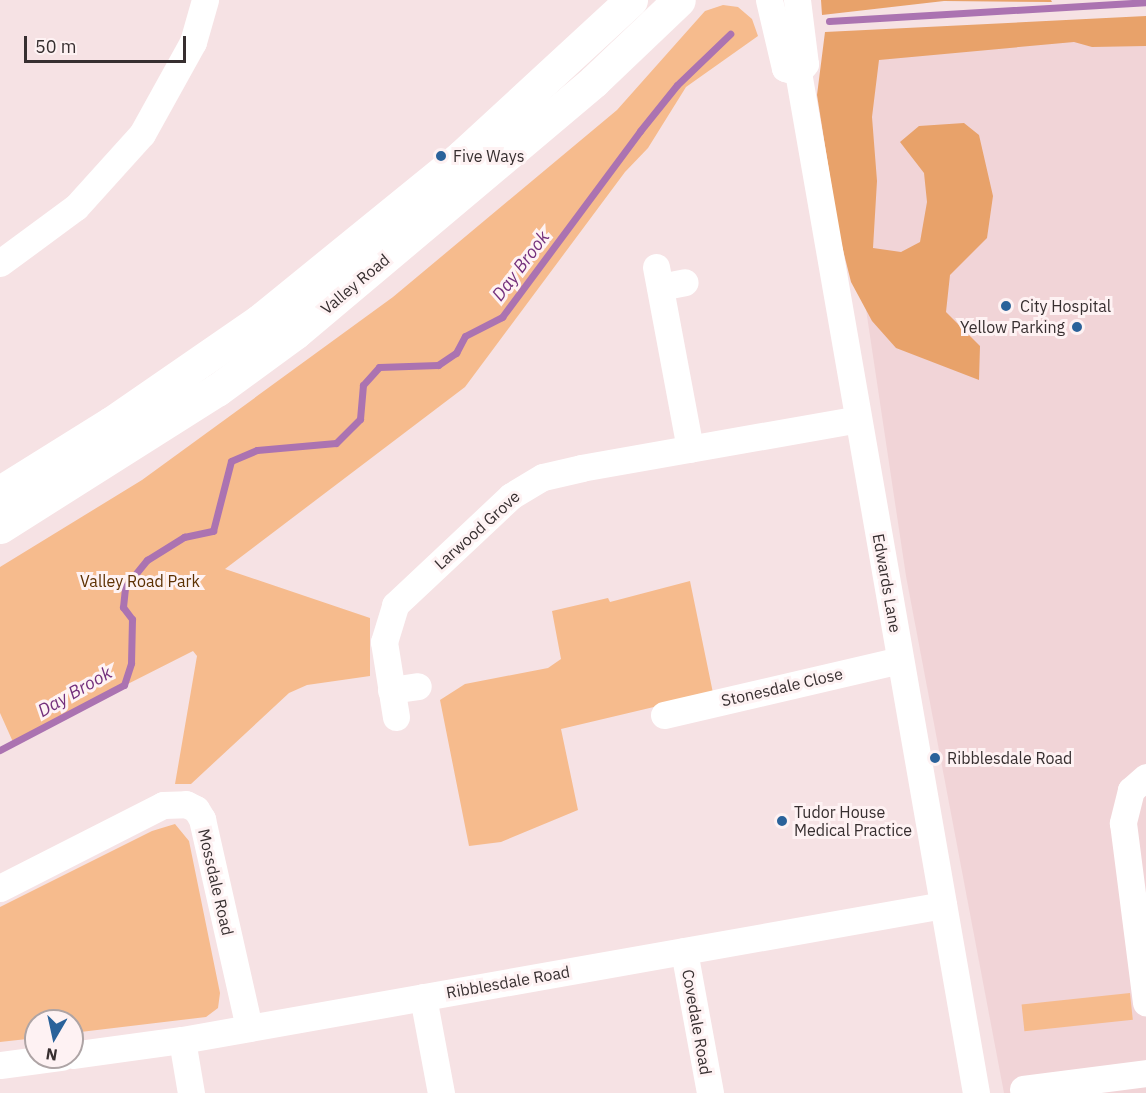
<!DOCTYPE html>
<style>
body{margin:0}
#map{position:relative;width:1146px;height:1093px;overflow:hidden;background:#f6e2e4;font-family:"IBM Plex Sans",sans-serif}
div>[style]{position:absolute}
.built>*{inset:0;background:#f1d4d7}
.green>*{inset:0;background:#f6bb8d;transform-origin:0 0}
.forest>*{inset:0;background:#e8a26a}
.stream>*{height:7px;margin:-3.5px;padding:0 3.5px;transform-origin:3.5px;border-radius:3.5px;background:#ab73b1}
.minor>*{height:27px;margin:-13.5px;padding:0 13.5px;transform-origin:13.5px;border-radius:13.5px;background:#fff}
.highway>*{height:33px;margin:-16.5px;padding:0 16.5px;transform-origin:16.5px;border-radius:16.5px;background:#fff}
.dots>*{width:16px;height:16px;translate:-50% -50%;box-sizing:border-box;border:3px solid #fef2f3;border-radius:50%}
span{translate:-50% -50%;white-space:nowrap;text-align:center;line-height:1.15;-webkit-text-stroke:6px #fef2f3;paint-order:stroke}
.poi-label{font-size:16px;color:#372f30}
.left{translate:0 -50%;text-align:left}
.right{translate:-100% -50%;text-align:right}
.street-label{font-size:16px;color:#372f30}
.park-label{font-size:16px;color:#5d3103}
.water-label{font-size:18px;color:#74307c;font-style:italic}
.north{position:absolute;left:24px;top:1009px;width:60px;height:60px;box-sizing:border-box;background:#fef2f3;border:2px solid #aea4a5;border-radius:50%;rotate:189deg;font-size:16px;font-weight:700;line-height:24px;text-align:center;color:#372f30}
.north::after{content:'';display:block;margin:auto;width:21px;height:27px;background:#2a629a;clip-path:polygon(50% 0,100% 100%,50% 72%,0 100%)}
.scale{position:absolute;left:24px;top:36px;width:162px;height:27px;box-sizing:border-box;border:3px solid #372f30;border-top:0;padding-left:8px;font-size:18px;line-height:21px;white-space:nowrap;color:#372f30;-webkit-text-stroke:4px #fef2f3;paint-order:stroke}
</style>
<div id="map">
<div class="built">
<div style="clip-path:polygon(1146px 21px,1146px 1093px,1004px 1093px,906px 576px,825px 36px)"></div>
</div>
<div class="green">
<div style="clip-path:polygon(723px 5px,738px 7px,752px 19px,758px 36px,686px 87px,648px 148px,625px 172px,465px 387px,225px 569px,370px 618px,370px 676px,307px 685px,289px 693px,191px 784px,175px 784px,197px 656px,193px 651px,13px 742px,0 713px,0 567px,142px 480px,393px 297px,617px 110px,705px 11px)"></div>
<div style="clip-path:polygon(690px 581px,713px 693px,561px 729px,578px 810px,501px 842px,469px 846px,440px 700px,465px 684px,548px 668px,561px 659px,552px 611px,608px 598px,610px 602px)"></div>
<div style="clip-path:polygon(175px 824px,189px 841px,220px 993px,218px 1008px,206px 1017px,72px 1033px,72px 1021px,36px 1021px,36px 1038px,0 1042px,0 907px,152px 831px)"></div>
<div style="left:1130px;top:993px;width:27px;height:109px;rotate:84deg"></div>
</div>
<div class="forest">
<div style="clip-path:polygon(821px 0,1051px 0,1052px 2px,944px 1px,822px 15px)"></div>
<div style="clip-path:polygon(1146px 16px,1146px 46px,1092px 47px,1074px 42px,879px 60px,872px 117px,877px 181px,873px 248px,901px 252px,920px 242px,927px 202px,924px 173px,900px 142px,919px 126px,964px 123px,979px 135px,993px 196px,987px 238px,950px 275px,946px 312px,980px 346px,979px 380px,896px 348px,872px 321px,851px 282px,839px 234px,817px 95px,825px 32px)"></div>
</div>
<div class="stream">
<div style="left:829px;top:21px;width:318px;rotate:-3.4deg"></div>
<div style="left:0;top:750px;width:140px;rotate:-27.7deg"></div>
<div style="left:124px;top:685px;width:23px;rotate:-72deg"></div>
<div style="left:131px;top:663px;width:44px;rotate:-88.7deg"></div>
<div style="left:132px;top:619px;width:15px;rotate:-127deg"></div>
<div style="left:123px;top:607px;width:20px;rotate:-84deg"></div>
<div style="left:125px;top:587px;width:35px;rotate:-51deg"></div>
<div style="left:147px;top:560px;width:44px;rotate:-31.9deg"></div>
<div style="left:184px;top:537px;width:30px;rotate:-12deg"></div>
<div style="left:213px;top:531px;width:72px;rotate:-75.6deg"></div>
<div style="left:231px;top:461px;width:28px;rotate:-23deg"></div>
<div style="left:257px;top:450px;width:79px;rotate:-5.1deg"></div>
<div style="left:336px;top:443px;width:34px;rotate:-45deg"></div>
<div style="left:360px;top:419px;width:34px;rotate:-85deg"></div>
<div style="left:363px;top:385px;width:24px;rotate:-48deg"></div>
<div style="left:379px;top:367px;width:59px;rotate:-1.9deg"></div>
<div style="left:438px;top:365px;width:22px;rotate:-34deg"></div>
<div style="left:456px;top:353px;width:19px;rotate:-62deg"></div>
<div style="left:465px;top:336px;width:42px;rotate:-27.2deg"></div>
<div style="left:502px;top:317px;width:232px;rotate:-53.4deg"></div>
<div style="left:640px;top:131px;width:59px;rotate:-51.2deg"></div>
<div style="left:677px;top:85px;width:74px;rotate:-43.9deg"></div>
</div>
<div class="minor">
<div style="left:769px;top:0;width:70px;rotate:76.8deg"></div>
<div style="left:785px;top:68px;width:14px;rotate:17deg"></div>
<div style="left:797px;top:0;width:64px;rotate:82.9deg"></div>
<div style="left:805px;top:64px;width:11px;rotate:131deg"></div>
<div style="left:798px;top:72px;width:1036px;rotate:80.11deg"></div>
<div style="left:0;top:263px;width:94px;rotate:-36.4deg"></div>
<div style="left:76px;top:207px;width:98px;rotate:-47.9deg"></div>
<div style="left:142px;top:134px;width:105px;rotate:-61deg"></div>
<div style="left:193px;top:42px;width:44px;rotate:-74.1deg"></div>
<div style="left:656px;top:267px;width:185px;rotate:79.4deg"></div>
<div style="left:660px;top:287px;width:25px;rotate:-11deg"></div>
<div style="left:391px;top:690px;width:27px;rotate:-8deg"></div>
<div style="left:664px;top:715px;width:242px;rotate:-13.1deg"></div>
<div style="left:396px;top:717px;width:76px;rotate:-99.1deg"></div>
<div style="left:384px;top:642px;width:39px;rotate:-73deg"></div>
<div style="left:395px;top:605px;width:159px;rotate:-43.2deg"></div>
<div style="left:511px;top:496px;width:37px;rotate:-31deg"></div>
<div style="left:543px;top:477px;width:39px;rotate:-13deg"></div>
<div style="left:581px;top:468px;width:281px;rotate:-10deg"></div>
<div style="left:1146px;top:777px;width:20px;rotate:139deg"></div>
<div style="left:1131px;top:790px;width:34px;rotate:104deg"></div>
<div style="left:1123px;top:823px;width:181px;rotate:82.7deg"></div>
<div style="left:0;top:888px;width:183px;rotate:-27deg"></div>
<div style="left:163px;top:805px;width:23px;rotate:-2deg"></div>
<div style="left:186px;top:804px;width:11px;rotate:27deg"></div>
<div style="left:196px;top:809px;width:12px;rotate:59deg"></div>
<div style="left:202px;top:819px;width:214px;rotate:77.3deg"></div>
<div style="left:684px;top:951px;width:144px;rotate:79.6deg"></div>
<div style="left:423px;top:997px;width:98px;rotate:79.4deg"></div>
<div style="left:182px;top:1040px;width:54px;rotate:80.4deg"></div>
<div style="left:72px;top:1055px;width:111px;rotate:-7.8deg"></div>
<div style="left:182px;top:1040px;width:773px;rotate:-10.06deg"></div>
<div style="left:0;top:1065px;width:62px;rotate:-7.5deg"></div>
<div style="left:1023px;top:1089px;width:124px;rotate:-7.4deg"></div>
</div>
<div class="highway">
<div style="left:0;top:492px;width:131px;rotate:-31.9deg"></div>
<div style="left:111px;top:423px;width:180px;rotate:-34.6deg"></div>
<div style="left:259px;top:321px;width:262px;rotate:-39.1deg"></div>
<div style="left:462px;top:156px;width:230px;rotate:-42.7deg"></div>
<div style="left:0;top:527px;width:257px;rotate:-32.3deg"></div>
<div style="left:217px;top:390px;width:97px;rotate:-36.2deg"></div>
<div style="left:295px;top:333px;width:391px;rotate:-40.1deg"></div>
<div style="left:594px;top:81px;width:117px;rotate:-43.6deg"></div>
</div>
<div class="dots">
<div style="left:441px;top:156px;background:#2a629a"></div>
<div style="left:1006px;top:306px;background:#2a629a"></div>
<div style="left:1077px;top:327px;background:#2a629a"></div>
<div style="left:935px;top:758px;background:#2a629a"></div>
<div style="left:782px;top:821px;background:#2a629a"></div>
</div>
<div class="poi-label">
<span class="left" style="left:453px;top:156px">Five Ways</span>
<span class="left" style="left:1020px;top:306px">City Hospital</span>
<span class="right" style="left:1065px;top:327px">Yellow Parking</span>
<span class="left" style="left:947px;top:758px">Ribblesdale Road</span>
<span class="left" style="left:794px;top:821px">Tudor House<br>Medical Practice</span>
</div>
<div class="street-label">
<span style="left:355px;top:284px;rotate:-40deg">Valley Road</span>
<span style="left:477px;top:530px;rotate:-42deg">Larwood Grove</span>
<span style="left:887px;top:583px;rotate:80deg">Edwards Lane</span>
<span style="left:782px;top:687px;rotate:-13deg">Stonesdale Close</span>
<span style="left:216px;top:882px;rotate:77deg">Mossdale Road</span>
<span style="left:508px;top:982px;rotate:-10deg">Ribblesdale Road</span>
<span style="left:697px;top:1022px;rotate:80deg">Covedale Road</span>
</div>
<div class="park-label">
<span style="left:140px;top:581px">Valley Road Park</span>
</div>
<div class="water-label">
<span style="left:521px;top:266px;rotate:-53deg">Day Brook</span>
<span style="left:75px;top:692px;rotate:-30deg">Day Brook</span>
</div>
<div class="north">N</div>
<div class="scale">50 m</div>
</div>
